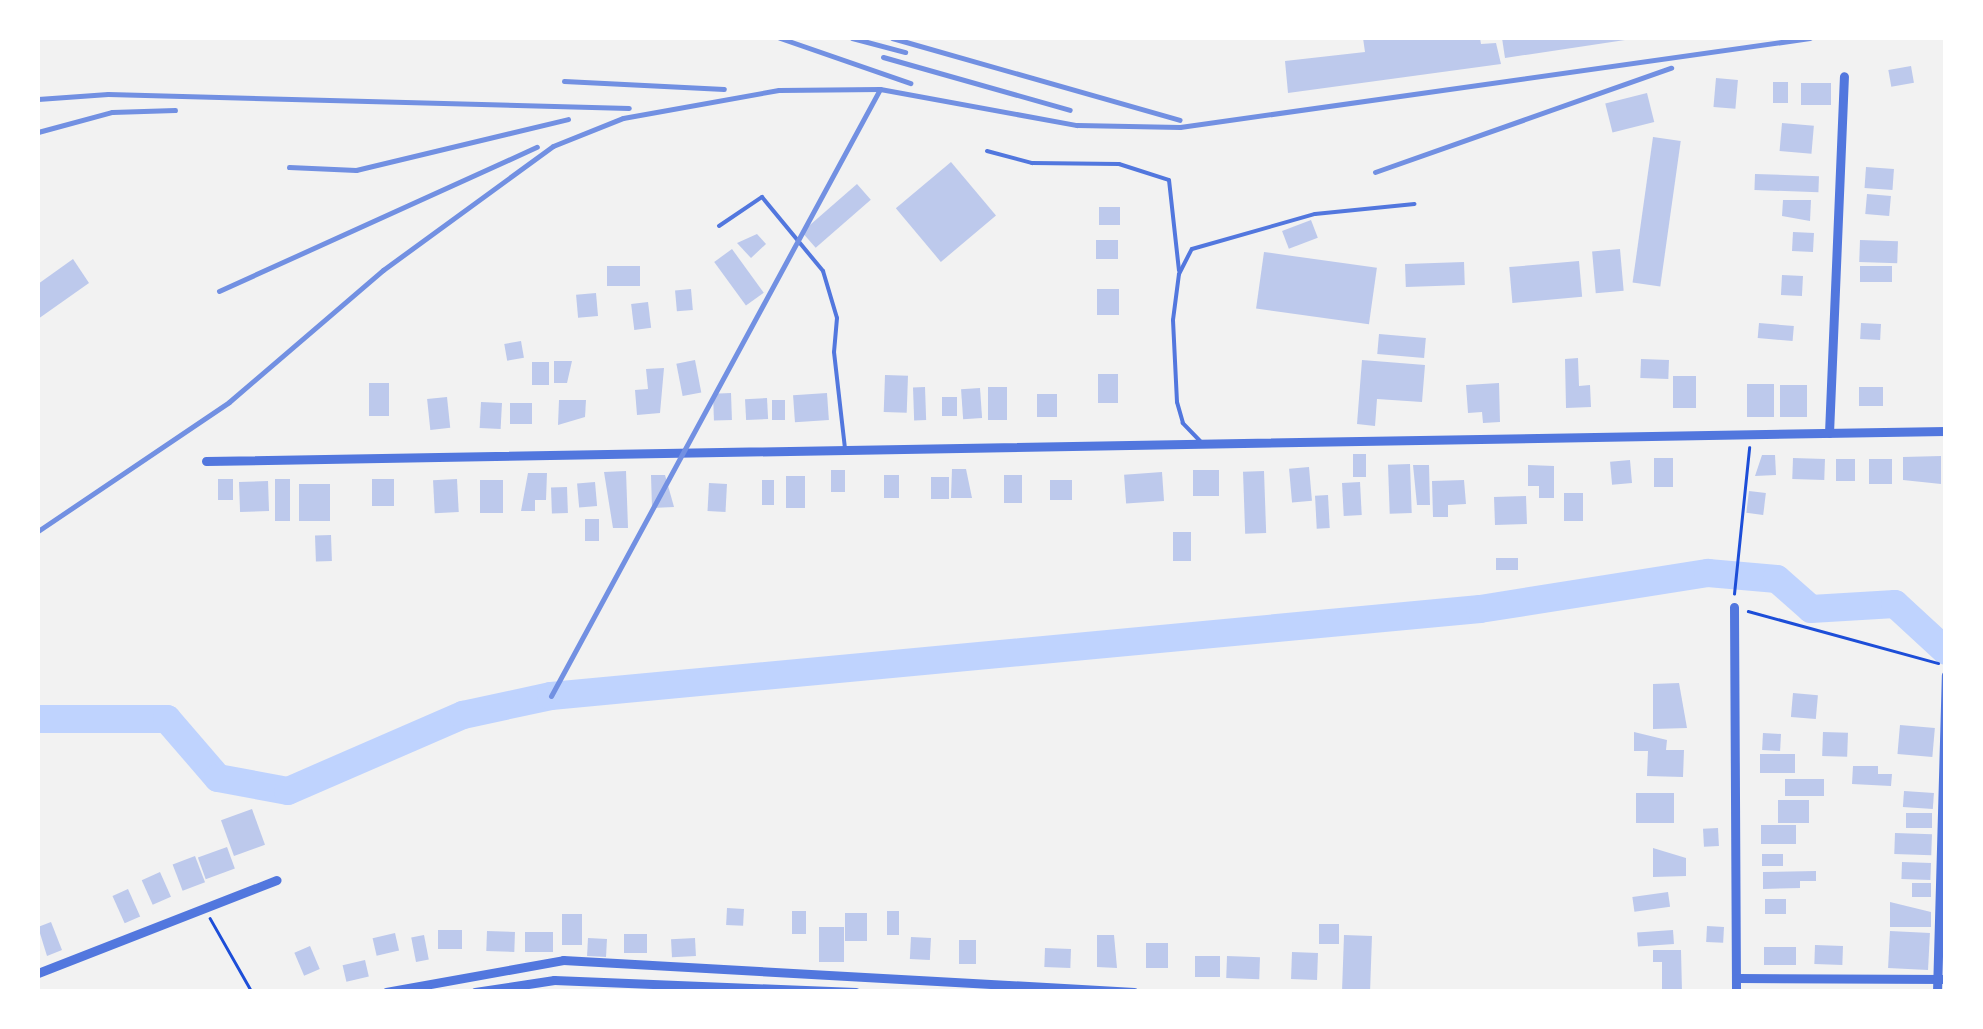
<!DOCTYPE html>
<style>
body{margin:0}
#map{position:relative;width:1983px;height:1029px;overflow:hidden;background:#f2f2f2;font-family:"Nunito Sans",sans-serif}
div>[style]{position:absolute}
.river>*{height:28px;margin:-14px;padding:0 14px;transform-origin:14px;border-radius:14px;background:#bfd3fe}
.building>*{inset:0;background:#bdc9ec;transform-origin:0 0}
.path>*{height:2.5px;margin:-1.25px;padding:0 1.25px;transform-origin:1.25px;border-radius:1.25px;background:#1d4ed8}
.service>*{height:4px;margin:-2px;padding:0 2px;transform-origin:2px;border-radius:2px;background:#5277de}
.minor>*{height:9px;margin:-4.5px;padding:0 4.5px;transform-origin:4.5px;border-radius:4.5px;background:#5277de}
.rail>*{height:5px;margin:-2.5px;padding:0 2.5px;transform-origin:2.5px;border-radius:2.5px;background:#7290e2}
span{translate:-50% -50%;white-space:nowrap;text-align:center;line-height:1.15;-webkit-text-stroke:8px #fff;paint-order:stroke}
.frame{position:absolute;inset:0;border:40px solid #fff;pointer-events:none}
</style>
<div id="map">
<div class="river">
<div style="left:38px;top:719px;width:129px"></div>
<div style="left:167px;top:719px;width:78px;rotate:49.2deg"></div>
<div style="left:218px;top:778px;width:71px;rotate:10.5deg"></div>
<div style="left:288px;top:791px;width:191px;rotate:-23.5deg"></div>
<div style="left:463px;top:715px;width:90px;rotate:-12.2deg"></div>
<div style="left:551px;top:696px;width:933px;rotate:-5.35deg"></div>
<div style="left:1480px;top:609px;width:231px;rotate:-9deg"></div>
<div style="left:1708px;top:573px;width:69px;rotate:5deg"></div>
<div style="left:1777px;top:579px;width:45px;rotate:41.4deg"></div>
<div style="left:1811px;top:609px;width:84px;rotate:-3.4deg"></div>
<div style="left:1895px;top:604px;width:69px;rotate:42.7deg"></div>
</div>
<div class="building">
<div style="clip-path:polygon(1363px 38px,1480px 38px,1481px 44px,1496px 43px,1501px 64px,1288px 93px,1285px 61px,1365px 52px)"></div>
<div style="clip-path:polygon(1502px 38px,1624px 38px,1625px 40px,1505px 58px)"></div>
<div style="left:1911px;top:66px;width:17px;height:23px;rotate:80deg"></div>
<div style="left:1716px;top:78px;width:22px;height:29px;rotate:5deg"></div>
<div style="left:1773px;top:82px;width:15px;height:21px"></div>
<div style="left:1801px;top:83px;width:30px;height:22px"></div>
<div style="left:1647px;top:93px;width:30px;height:43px;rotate:76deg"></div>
<div style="left:1782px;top:123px;width:32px;height:28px;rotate:5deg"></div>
<div style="left:1653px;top:137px;width:28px;height:147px;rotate:8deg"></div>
<div style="left:951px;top:162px;width:70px;height:72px;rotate:50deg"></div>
<div style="left:1866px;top:167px;width:28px;height:21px;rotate:4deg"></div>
<div style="left:1755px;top:174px;width:64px;height:16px;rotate:2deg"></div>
<div style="left:857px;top:184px;width:21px;height:73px;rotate:49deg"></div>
<div style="left:1867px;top:194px;width:24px;height:20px;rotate:5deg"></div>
<div style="clip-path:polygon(1783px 200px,1811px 200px,1810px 221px,1782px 216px)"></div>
<div style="left:1099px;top:207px;width:21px;height:18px"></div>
<div style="left:1311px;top:220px;width:19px;height:31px;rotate:69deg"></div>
<div style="left:1793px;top:232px;width:21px;height:19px;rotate:3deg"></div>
<div style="clip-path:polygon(757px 234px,766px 244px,751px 258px,737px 243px)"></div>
<div style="left:1096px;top:240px;width:22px;height:19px"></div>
<div style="left:1860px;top:240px;width:38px;height:22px;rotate:2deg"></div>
<div style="left:732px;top:249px;width:54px;height:22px;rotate:54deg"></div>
<div style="left:1620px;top:249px;width:42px;height:28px;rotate:85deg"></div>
<div style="left:1264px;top:252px;width:114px;height:57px;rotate:8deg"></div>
<div style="clip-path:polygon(73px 259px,89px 283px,38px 319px,38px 284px)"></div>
<div style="left:1579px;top:261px;width:36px;height:70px;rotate:85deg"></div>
<div style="left:1464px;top:262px;width:23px;height:59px;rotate:88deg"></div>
<div style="left:640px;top:266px;width:20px;height:33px;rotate:90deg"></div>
<div style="left:1892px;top:266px;width:16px;height:32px;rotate:90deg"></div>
<div style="left:1782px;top:275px;width:21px;height:20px;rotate:3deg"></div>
<div style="left:691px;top:289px;width:21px;height:16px;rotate:85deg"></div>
<div style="left:1097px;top:289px;width:22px;height:26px"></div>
<div style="left:596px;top:293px;width:23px;height:20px;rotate:85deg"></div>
<div style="left:648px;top:302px;width:26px;height:17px;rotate:83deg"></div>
<div style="left:1759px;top:323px;width:35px;height:15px;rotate:5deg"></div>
<div style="left:1861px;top:323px;width:20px;height:16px;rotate:3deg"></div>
<div style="left:1379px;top:334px;width:47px;height:20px;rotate:5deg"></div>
<div style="left:521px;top:341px;width:17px;height:17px;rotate:80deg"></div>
<div style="clip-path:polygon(1578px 358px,1579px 386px,1590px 385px,1591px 407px,1566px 408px,1565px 359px)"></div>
<div style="left:1641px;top:359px;width:28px;height:19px;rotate:2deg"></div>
<div style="left:695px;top:360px;width:33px;height:19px;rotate:79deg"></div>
<div style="clip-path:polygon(1362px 360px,1425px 365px,1422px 402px,1377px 399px,1375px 426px,1357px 424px)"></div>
<div style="clip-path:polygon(554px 361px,572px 361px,567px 383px,554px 383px)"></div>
<div style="left:532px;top:362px;width:17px;height:23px"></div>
<div style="clip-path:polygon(664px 368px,660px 413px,637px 415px,635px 390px,648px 389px,646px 369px)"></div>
<div style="left:1098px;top:374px;width:20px;height:29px"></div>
<div style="left:885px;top:375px;width:23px;height:37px;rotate:2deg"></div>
<div style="left:1673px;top:376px;width:23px;height:32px"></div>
<div style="left:369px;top:383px;width:20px;height:33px"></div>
<div style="clip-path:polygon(1499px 383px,1500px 422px,1483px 423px,1482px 412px,1468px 413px,1466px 385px)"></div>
<div style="left:1747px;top:384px;width:27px;height:33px"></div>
<div style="left:1780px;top:385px;width:27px;height:32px"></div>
<div style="left:925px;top:387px;width:33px;height:12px;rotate:88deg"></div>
<div style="left:1007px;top:387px;width:33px;height:19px;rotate:90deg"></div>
<div style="left:1859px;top:387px;width:24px;height:19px"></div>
<div style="left:980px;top:388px;width:30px;height:19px;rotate:86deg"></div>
<div style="left:731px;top:393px;width:27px;height:18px;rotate:88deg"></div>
<div style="left:827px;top:393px;width:27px;height:34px;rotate:86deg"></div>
<div style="left:1037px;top:394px;width:20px;height:23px"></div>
<div style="left:447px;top:397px;width:31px;height:20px;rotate:84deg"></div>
<div style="left:942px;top:397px;width:15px;height:19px"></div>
<div style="left:767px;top:398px;width:21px;height:22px;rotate:87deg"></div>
<div style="clip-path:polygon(559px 400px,586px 400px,585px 417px,558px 425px)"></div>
<div style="left:772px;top:400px;width:13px;height:20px"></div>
<div style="left:481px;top:402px;width:21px;height:26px;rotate:3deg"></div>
<div style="left:510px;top:403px;width:22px;height:21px"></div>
<div style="left:1353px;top:454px;width:13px;height:23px"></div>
<div style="clip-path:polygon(1762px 455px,1775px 455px,1776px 475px,1755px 476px)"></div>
<div style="clip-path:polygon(1941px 456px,1941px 484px,1903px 480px,1903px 457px)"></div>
<div style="left:1654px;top:458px;width:19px;height:29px"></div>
<div style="left:1793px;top:458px;width:32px;height:21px;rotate:2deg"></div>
<div style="left:1855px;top:459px;width:22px;height:19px;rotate:90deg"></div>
<div style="left:1869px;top:459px;width:23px;height:25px"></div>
<div style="left:1630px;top:460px;width:23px;height:20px;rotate:85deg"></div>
<div style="left:1410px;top:464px;width:49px;height:22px;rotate:88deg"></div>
<div style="clip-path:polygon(1413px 465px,1429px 465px,1430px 505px,1417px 505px)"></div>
<div style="clip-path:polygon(1528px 465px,1554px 466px,1554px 498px,1539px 498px,1539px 486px,1528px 486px)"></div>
<div style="left:1309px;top:467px;width:34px;height:20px;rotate:85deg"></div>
<div style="clip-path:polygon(952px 469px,966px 469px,972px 498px,951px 498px)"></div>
<div style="left:831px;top:470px;width:14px;height:22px"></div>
<div style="left:1193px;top:470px;width:26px;height:26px"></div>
<div style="clip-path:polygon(626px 471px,628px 528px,613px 528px,604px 472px)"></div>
<div style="left:1264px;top:471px;width:62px;height:21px;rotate:88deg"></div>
<div style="left:1162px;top:472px;width:29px;height:38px;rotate:86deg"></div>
<div style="clip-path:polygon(528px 473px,547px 473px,546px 500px,535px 500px,535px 511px,521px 511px)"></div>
<div style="clip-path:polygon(651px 475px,665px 475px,674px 507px,652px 508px)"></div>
<div style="left:884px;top:475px;width:15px;height:23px"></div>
<div style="left:1004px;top:475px;width:18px;height:28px"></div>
<div style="left:786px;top:476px;width:19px;height:32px"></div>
<div style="left:931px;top:477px;width:18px;height:22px"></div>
<div style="left:218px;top:479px;width:15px;height:21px"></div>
<div style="left:275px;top:479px;width:15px;height:42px"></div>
<div style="left:372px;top:479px;width:22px;height:27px"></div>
<div style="left:457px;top:479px;width:33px;height:24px;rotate:87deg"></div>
<div style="left:480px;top:480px;width:23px;height:33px"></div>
<div style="left:762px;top:480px;width:12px;height:25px"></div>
<div style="left:1050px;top:480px;width:22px;height:20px"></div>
<div style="clip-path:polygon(1464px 480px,1466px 504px,1448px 505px,1448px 517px,1433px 517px,1432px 481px)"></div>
<div style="left:268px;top:481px;width:30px;height:29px;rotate:88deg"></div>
<div style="left:595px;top:482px;width:24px;height:18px;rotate:85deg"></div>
<div style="left:1360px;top:482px;width:33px;height:18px;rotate:87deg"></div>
<div style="left:709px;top:483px;width:18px;height:28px;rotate:3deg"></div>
<div style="left:299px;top:484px;width:31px;height:37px"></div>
<div style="left:567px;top:487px;width:26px;height:16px;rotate:88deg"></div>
<div style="left:1749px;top:491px;width:17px;height:22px;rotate:7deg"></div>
<div style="left:1564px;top:493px;width:19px;height:28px"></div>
<div style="left:1328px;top:495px;width:33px;height:13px;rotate:87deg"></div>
<div style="left:1526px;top:496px;width:28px;height:32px;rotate:88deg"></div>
<div style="left:585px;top:519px;width:14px;height:22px"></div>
<div style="left:1173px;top:532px;width:18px;height:29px"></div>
<div style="left:331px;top:535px;width:26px;height:16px;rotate:88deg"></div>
<div style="left:1496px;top:558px;width:22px;height:12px"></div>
<div style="clip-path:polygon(1679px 683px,1687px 728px,1653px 729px,1653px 684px)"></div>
<div style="left:1793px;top:693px;width:25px;height:24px;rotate:5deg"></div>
<div style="left:1900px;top:725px;width:35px;height:29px;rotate:5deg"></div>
<div style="clip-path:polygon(1634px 732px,1667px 740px,1666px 750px,1684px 750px,1683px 777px,1647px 776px,1648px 751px,1634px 751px)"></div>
<div style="left:1823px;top:732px;width:25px;height:24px;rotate:2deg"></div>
<div style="left:1763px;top:733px;width:18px;height:17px;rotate:3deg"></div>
<div style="left:1760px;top:754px;width:35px;height:19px"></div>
<div style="clip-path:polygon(1853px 766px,1878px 766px,1878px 774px,1892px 774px,1891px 786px,1852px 784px)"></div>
<div style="left:1824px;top:779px;width:17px;height:39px;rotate:90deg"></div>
<div style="left:1904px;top:791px;width:30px;height:16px;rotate:4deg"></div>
<div style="left:1636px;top:793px;width:38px;height:30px"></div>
<div style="left:1778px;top:800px;width:31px;height:23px"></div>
<div style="left:252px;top:809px;width:38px;height:33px;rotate:70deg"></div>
<div style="left:1906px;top:813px;width:26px;height:15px"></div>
<div style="left:1796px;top:825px;width:19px;height:35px;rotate:90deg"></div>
<div style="left:1718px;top:828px;width:18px;height:15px;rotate:87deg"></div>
<div style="left:1895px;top:833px;width:37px;height:21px;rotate:2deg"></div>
<div style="left:227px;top:847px;width:23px;height:31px;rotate:70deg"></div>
<div style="clip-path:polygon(1653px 848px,1686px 858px,1686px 876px,1653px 877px)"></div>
<div style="left:1783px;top:854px;width:12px;height:21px;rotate:90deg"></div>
<div style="left:195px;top:856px;width:28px;height:24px;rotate:69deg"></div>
<div style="left:1902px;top:862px;width:29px;height:17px;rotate:2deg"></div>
<div style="clip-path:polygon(1816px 871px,1816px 881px,1800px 881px,1800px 888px,1763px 889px,1763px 872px)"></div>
<div style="left:160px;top:872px;width:27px;height:20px;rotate:66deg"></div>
<div style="left:1912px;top:883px;width:19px;height:14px"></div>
<div style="left:128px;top:889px;width:30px;height:17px;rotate:66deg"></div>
<div style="left:1668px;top:892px;width:15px;height:36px;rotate:82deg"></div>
<div style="left:1786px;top:899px;width:15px;height:21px;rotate:90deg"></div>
<div style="clip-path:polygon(1890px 902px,1931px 912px,1931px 927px,1890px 927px)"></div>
<div style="left:727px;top:908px;width:17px;height:17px;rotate:3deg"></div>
<div style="left:792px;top:911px;width:14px;height:23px"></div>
<div style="left:887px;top:911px;width:12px;height:24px"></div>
<div style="left:845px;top:913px;width:22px;height:28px"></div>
<div style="left:562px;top:914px;width:20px;height:31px"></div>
<div style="clip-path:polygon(51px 922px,62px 950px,47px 956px,38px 927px)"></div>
<div style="left:1319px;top:924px;width:20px;height:20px"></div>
<div style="left:1707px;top:926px;width:17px;height:16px;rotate:3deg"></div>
<div style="left:819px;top:927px;width:25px;height:35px"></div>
<div style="left:438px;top:930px;width:24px;height:19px"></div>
<div style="left:1673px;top:930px;width:14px;height:36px;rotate:86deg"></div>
<div style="left:487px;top:931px;width:28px;height:20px;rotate:2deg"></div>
<div style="left:1890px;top:931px;width:40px;height:37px;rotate:3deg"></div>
<div style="left:525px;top:932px;width:28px;height:20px"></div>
<div style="left:395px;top:933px;width:18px;height:23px;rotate:77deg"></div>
<div style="left:624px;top:934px;width:23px;height:19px"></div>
<div style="left:424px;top:935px;width:25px;height:13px;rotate:79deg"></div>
<div style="clip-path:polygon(1097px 935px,1114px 935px,1117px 968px,1097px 967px)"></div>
<div style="left:1344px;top:935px;width:28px;height:57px;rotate:2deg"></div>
<div style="left:911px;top:937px;width:20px;height:22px;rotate:3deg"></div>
<div style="left:588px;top:938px;width:19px;height:18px;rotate:3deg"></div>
<div style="left:695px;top:938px;width:18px;height:24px;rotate:87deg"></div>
<div style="left:959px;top:940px;width:17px;height:24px"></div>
<div style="left:1146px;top:943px;width:22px;height:25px"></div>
<div style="left:1815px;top:945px;width:28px;height:19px;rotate:2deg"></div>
<div style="left:310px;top:946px;width:25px;height:17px;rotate:67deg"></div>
<div style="left:1764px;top:947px;width:32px;height:18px"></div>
<div style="left:1045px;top:948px;width:26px;height:19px;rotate:2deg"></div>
<div style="clip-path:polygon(1653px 950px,1681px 950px,1682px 992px,1662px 992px,1662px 962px,1653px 962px)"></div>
<div style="left:1292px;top:952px;width:26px;height:27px;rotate:2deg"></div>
<div style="left:1195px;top:956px;width:25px;height:21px"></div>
<div style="left:1227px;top:956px;width:33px;height:22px;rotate:2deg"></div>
<div style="left:365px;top:960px;width:17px;height:23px;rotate:77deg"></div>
</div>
<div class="path">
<div style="left:1734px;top:594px;width:147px;rotate:-84.1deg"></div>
<div style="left:1748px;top:611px;width:197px;rotate:15.3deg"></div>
<div style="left:210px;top:918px;width:85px;rotate:60.4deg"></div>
</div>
<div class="service">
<div style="left:987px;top:151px;width:47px;rotate:14.9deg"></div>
<div style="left:1032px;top:163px;width:87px;rotate:0.7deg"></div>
<div style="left:1119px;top:164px;width:52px;rotate:17.7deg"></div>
<div style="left:1169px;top:180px;width:91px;rotate:83.7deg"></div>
<div style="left:719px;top:226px;width:52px;rotate:-34deg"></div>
<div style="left:762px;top:197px;width:96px;rotate:50.5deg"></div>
<div style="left:823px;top:271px;width:49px;rotate:73.4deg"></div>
<div style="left:837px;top:318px;width:34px;rotate:95deg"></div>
<div style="left:834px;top:352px;width:98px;rotate:83.5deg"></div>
<div style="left:1202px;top:443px;width:28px;rotate:-134deg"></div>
<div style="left:1183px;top:423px;width:22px;rotate:-106deg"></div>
<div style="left:1177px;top:402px;width:82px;rotate:-92.8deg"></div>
<div style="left:1173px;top:320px;width:46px;rotate:-82.6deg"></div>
<div style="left:1179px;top:274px;width:28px;rotate:-63deg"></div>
<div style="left:1192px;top:249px;width:128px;rotate:-15.9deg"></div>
<div style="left:1315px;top:214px;width:100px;rotate:-5.7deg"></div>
</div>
<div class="minor">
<div style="left:1829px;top:433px;width:357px;rotate:-87.6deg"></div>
<div style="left:206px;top:461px;width:1740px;rotate:-0.99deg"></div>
<div style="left:1734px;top:607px;width:385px;rotate:89.7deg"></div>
<div style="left:38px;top:973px;width:256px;rotate:-21.3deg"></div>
<div style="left:1737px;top:978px;width:209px;rotate:0.3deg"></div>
<div style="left:386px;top:992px;width:180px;rotate:-10.2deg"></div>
<div style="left:563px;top:960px;width:572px;rotate:3.21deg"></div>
<div style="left:475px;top:992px;width:80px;rotate:-8.6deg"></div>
<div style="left:554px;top:980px;width:302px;rotate:2.3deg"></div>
<div style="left:1937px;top:992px;width:317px;rotate:-88.4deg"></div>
</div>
<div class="rail">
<div style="left:780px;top:38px;width:138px;rotate:19.1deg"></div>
<div style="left:852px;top:38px;width:55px;rotate:14.8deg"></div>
<div style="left:892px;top:38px;width:299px;rotate:15.9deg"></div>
<div style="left:883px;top:57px;width:194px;rotate:15.8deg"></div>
<div style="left:564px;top:81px;width:160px;rotate:2.9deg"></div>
<div style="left:38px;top:99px;width:70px;rotate:-4.1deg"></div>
<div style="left:108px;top:94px;width:521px;rotate:1.54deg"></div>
<div style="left:38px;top:132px;width:77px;rotate:-15.1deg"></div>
<div style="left:112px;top:112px;width:63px;rotate:-1.8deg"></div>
<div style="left:289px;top:167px;width:67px;rotate:2.6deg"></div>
<div style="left:356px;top:170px;width:218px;rotate:-13.5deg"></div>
<div style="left:1375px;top:172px;width:314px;rotate:-19.4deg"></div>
<div style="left:219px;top:291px;width:349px;rotate:-24.4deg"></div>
<div style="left:38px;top:531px;width:230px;rotate:-34deg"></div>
<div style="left:229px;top:402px;width:203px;rotate:-40.6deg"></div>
<div style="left:383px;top:270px;width:210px;rotate:-36.1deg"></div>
<div style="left:553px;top:146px;width:75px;rotate:-21.8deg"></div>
<div style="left:623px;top:118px;width:158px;rotate:-10.2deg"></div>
<div style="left:779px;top:90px;width:101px;rotate:-0.6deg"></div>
<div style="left:880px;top:89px;width:200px;rotate:10.4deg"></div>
<div style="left:1077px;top:125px;width:103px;rotate:1.1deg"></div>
<div style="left:1180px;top:127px;width:636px;rotate:-8.04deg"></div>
<div style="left:551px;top:696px;width:690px;rotate:-61.54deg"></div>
</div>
<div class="frame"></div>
</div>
